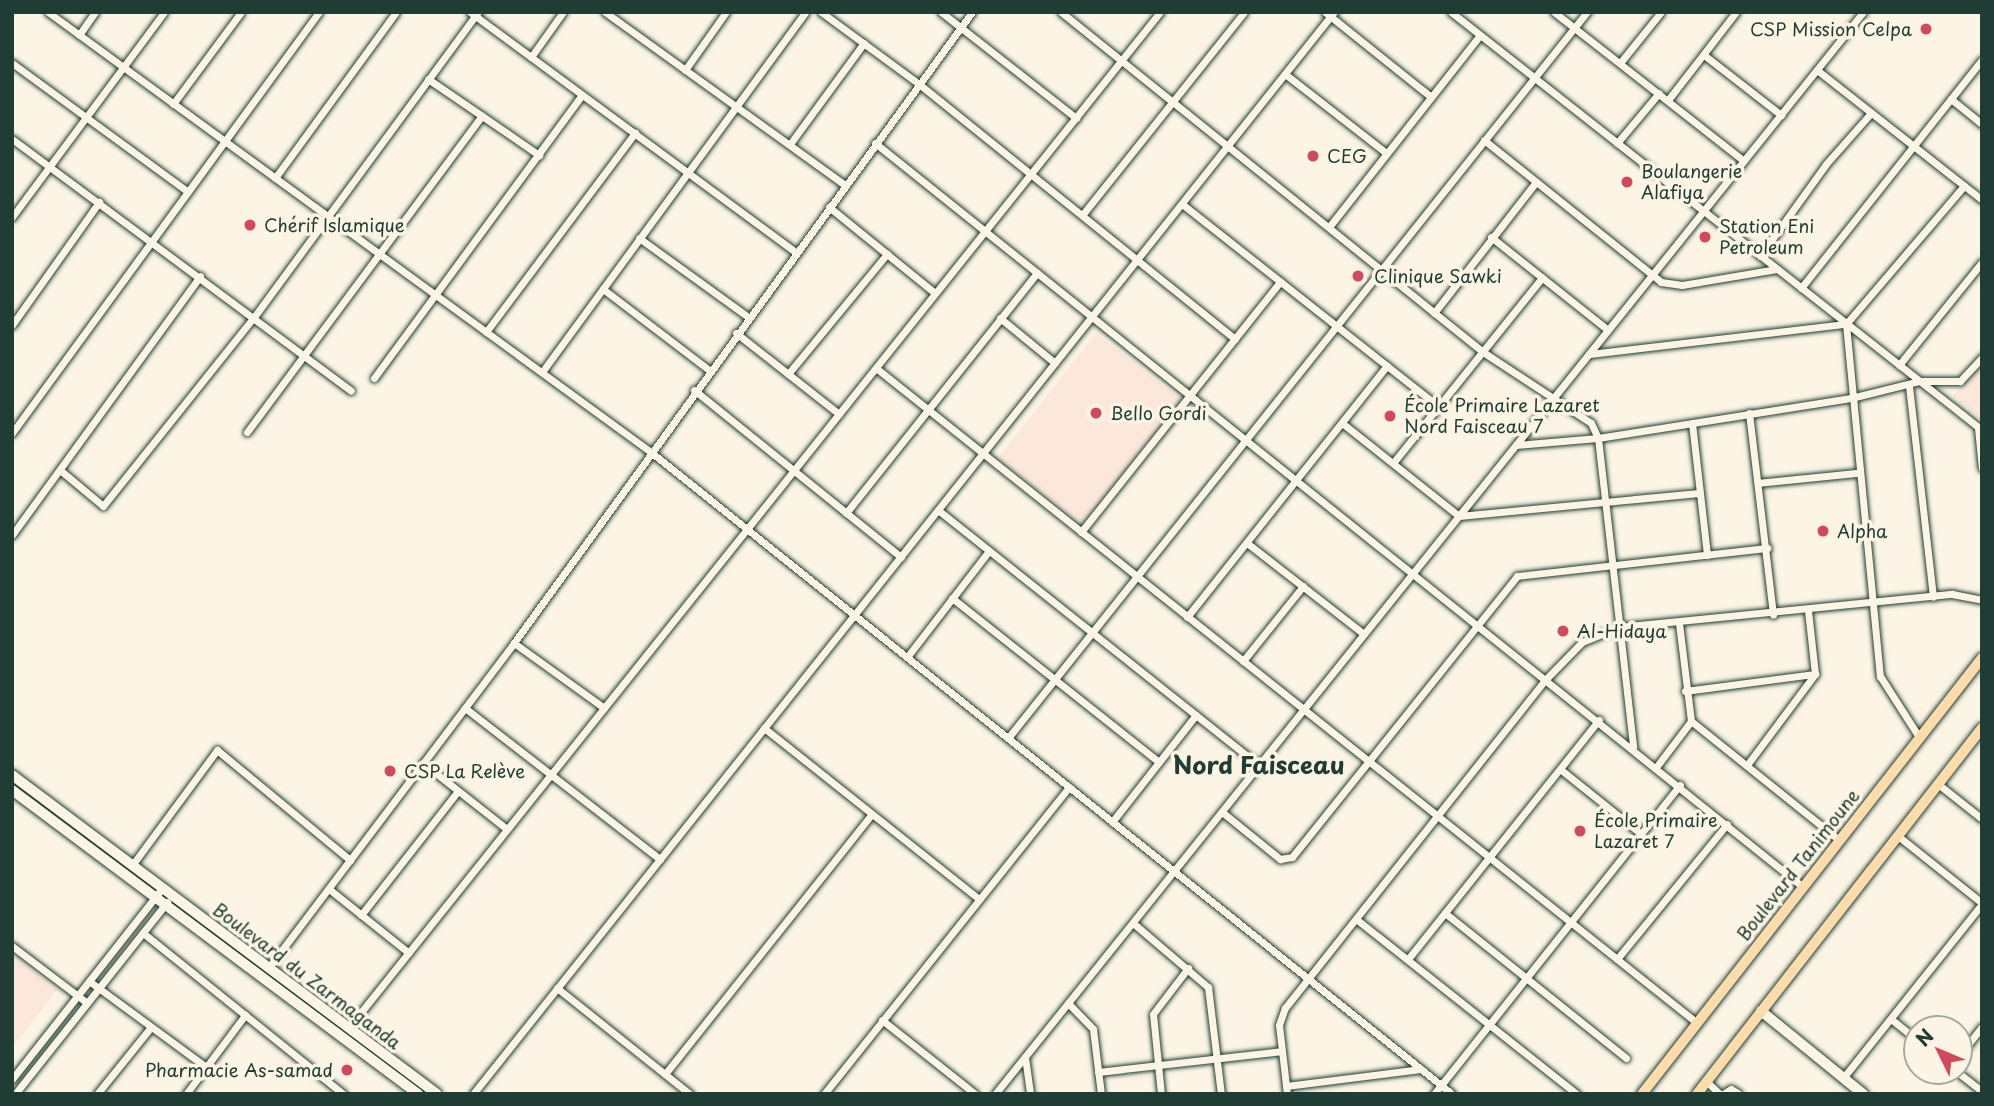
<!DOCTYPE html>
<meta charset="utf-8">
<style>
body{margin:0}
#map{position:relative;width:1994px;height:1106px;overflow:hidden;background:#fcf5e5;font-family:"Playpen Sans",sans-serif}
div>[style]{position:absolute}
.built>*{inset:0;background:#fbe8da;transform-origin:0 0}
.roads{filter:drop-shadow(0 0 2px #1f3d34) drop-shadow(0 0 2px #1f3d34)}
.street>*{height:7px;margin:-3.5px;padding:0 3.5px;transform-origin:3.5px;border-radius:3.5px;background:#fcf5e5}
.secondary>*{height:10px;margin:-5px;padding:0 5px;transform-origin:5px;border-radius:5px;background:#fcf5e5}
.primary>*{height:10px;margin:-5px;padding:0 5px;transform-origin:5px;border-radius:5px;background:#fddcac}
.dots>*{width:19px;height:19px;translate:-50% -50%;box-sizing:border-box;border:4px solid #fcf5e5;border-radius:50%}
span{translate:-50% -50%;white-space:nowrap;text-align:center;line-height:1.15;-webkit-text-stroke:7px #fcf5e5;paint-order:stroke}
.poi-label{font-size:18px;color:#1f3d34}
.right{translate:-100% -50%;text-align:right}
.left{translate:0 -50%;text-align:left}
.street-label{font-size:18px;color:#1f3d34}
.district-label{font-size:24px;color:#1f3d34;font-weight:700}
.frame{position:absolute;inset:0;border:14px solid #1f3d34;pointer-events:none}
.north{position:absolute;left:1903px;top:1015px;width:70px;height:70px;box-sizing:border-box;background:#fcf5e5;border:2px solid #a4ab9e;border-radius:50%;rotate:313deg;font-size:19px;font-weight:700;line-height:28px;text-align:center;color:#1f3d34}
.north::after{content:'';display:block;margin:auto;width:24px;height:32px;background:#d1495b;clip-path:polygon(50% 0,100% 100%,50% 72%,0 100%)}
</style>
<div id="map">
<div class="built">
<div style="left:1096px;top:333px;width:108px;height:159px;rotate:38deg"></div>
<div style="clip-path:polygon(1982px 363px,1982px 420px,1953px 396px)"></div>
<div style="clip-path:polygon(12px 955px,57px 990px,12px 1048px)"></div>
</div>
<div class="roads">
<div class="street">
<div style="left:48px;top:12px;width:748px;rotate:36.13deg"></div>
<div style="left:652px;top:453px;width:1025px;rotate:38.7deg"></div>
<div style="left:470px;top:12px;width:405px;rotate:36.4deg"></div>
<div style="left:605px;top:12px;width:296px;rotate:35.8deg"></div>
<div style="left:821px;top:12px;width:122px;rotate:36.3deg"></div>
<div style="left:919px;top:84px;width:406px;rotate:38.9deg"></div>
<div style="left:941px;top:12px;width:172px;rotate:38.1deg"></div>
<div style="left:1061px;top:12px;width:542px;rotate:38.86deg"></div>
<div style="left:1483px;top:352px;width:129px;rotate:33.3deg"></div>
<div style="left:1591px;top:423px;width:17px;rotate:65deg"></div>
<div style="left:1598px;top:438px;width:311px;rotate:83.5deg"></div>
<div style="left:1325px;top:12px;width:134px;rotate:38.7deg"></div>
<div style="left:1451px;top:12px;width:676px;rotate:38.21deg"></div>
<div style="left:1554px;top:12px;width:241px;rotate:38.1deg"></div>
<div style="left:79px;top:35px;width:28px;rotate:-55deg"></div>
<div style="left:1704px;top:55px;width:98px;rotate:37.9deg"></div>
<div style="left:531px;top:57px;width:55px;rotate:-54.6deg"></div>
<div style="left:12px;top:63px;width:218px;rotate:36.2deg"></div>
<div style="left:1620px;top:63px;width:65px;rotate:-51.2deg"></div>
<div style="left:685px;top:70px;width:71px;rotate:-54.7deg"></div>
<div style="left:1817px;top:70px;width:210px;rotate:38.2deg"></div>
<div style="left:1285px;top:74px;width:128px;rotate:38deg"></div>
<div style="left:428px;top:79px;width:135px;rotate:34.4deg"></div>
<div style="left:1951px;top:99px;width:40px;rotate:39deg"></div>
<div style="left:1668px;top:100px;width:111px;rotate:-52.3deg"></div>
<div style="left:173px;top:104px;width:114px;rotate:-53.5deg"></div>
<div style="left:12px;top:139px;width:422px;rotate:36.6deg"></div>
<div style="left:1484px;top:140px;width:227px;rotate:38.7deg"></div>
<div style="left:1661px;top:282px;width:21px;rotate:8deg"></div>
<div style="left:1682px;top:285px;width:96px;rotate:-9.6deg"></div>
<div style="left:875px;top:143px;width:1189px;rotate:38.72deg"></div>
<div style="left:1617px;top:143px;width:65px;rotate:-50deg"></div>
<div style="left:790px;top:144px;width:125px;rotate:-53.8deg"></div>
<div style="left:275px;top:178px;width:205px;rotate:-53.9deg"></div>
<div style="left:1182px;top:204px;width:328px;rotate:38.3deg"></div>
<div style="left:829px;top:207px;width:136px;rotate:39.1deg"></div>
<div style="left:1083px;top:214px;width:258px;rotate:-51.4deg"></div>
<div style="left:12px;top:217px;width:255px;rotate:-53.4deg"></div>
<div style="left:1329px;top:227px;width:244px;rotate:-51.8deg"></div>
<div style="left:1491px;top:237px;width:149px;rotate:38.5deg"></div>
<div style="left:639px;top:238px;width:135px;rotate:35.9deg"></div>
<div style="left:1760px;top:256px;width:113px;rotate:-54.3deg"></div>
<div style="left:1826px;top:164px;width:68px;rotate:-48.6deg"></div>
<div style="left:1801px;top:288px;width:291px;rotate:-51.6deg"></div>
<div style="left:603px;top:289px;width:133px;rotate:37.4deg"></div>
<div style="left:1434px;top:313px;width:166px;rotate:-52.1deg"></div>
<div style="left:1000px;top:318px;width:71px;rotate:39.3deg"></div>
<div style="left:1846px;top:324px;width:354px;rotate:84.5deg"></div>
<div style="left:1880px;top:676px;width:72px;rotate:57.4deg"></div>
<div style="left:12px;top:325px;width:151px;rotate:-54.7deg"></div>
<div style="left:486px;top:332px;width:249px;rotate:-53.2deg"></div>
<div style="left:736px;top:333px;width:131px;rotate:38.2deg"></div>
<div style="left:1589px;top:354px;width:259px;rotate:-6.7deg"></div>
<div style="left:1846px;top:324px;width:182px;rotate:-49.5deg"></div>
<div style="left:1899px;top:365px;width:132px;rotate:-51.1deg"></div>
<div style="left:876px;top:368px;width:1050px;rotate:38.58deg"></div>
<div style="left:542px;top:372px;width:446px;rotate:-53.8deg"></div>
<div style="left:788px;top:374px;width:156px;rotate:-50.5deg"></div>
<div style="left:374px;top:378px;width:351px;rotate:-53.7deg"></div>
<div style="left:1909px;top:386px;width:212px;rotate:83.5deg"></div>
<div style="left:694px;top:390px;width:266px;rotate:38.9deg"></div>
<div style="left:1749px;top:413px;width:203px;rotate:83.2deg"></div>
<div style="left:1342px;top:423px;width:149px;rotate:38.5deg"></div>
<div style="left:1459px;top:516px;width:241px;rotate:-5.5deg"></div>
<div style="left:1692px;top:423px;width:133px;rotate:83.5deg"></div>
<div style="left:1978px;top:428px;width:40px;rotate:84.3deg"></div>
<div style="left:247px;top:432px;width:394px;rotate:-53.4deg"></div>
<div style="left:12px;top:433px;width:521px;rotate:-53.9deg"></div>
<div style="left:1516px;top:445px;width:82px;rotate:-4.9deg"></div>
<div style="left:1598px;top:438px;width:256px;rotate:-9deg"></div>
<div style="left:1851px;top:398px;width:70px;rotate:-14deg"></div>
<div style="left:1919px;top:381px;width:41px"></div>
<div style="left:1960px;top:381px;width:33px;rotate:-47deg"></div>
<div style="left:1393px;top:463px;width:238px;rotate:-51.2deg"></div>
<div style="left:60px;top:470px;width:56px;rotate:39.9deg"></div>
<div style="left:103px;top:506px;width:242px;rotate:-51.4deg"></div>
<div style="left:254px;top:317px;width:378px;rotate:-53.7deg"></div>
<div style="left:1758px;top:483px;width:100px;rotate:-5.8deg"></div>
<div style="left:938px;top:510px;width:410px;rotate:38.5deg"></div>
<div style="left:846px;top:513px;width:307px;rotate:-51.5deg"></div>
<div style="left:1081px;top:532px;width:320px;rotate:-51.5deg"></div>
<div style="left:12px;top:535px;width:320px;rotate:-54deg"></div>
<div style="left:1247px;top:543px;width:148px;rotate:37.9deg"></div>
<div style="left:952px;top:598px;width:264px;rotate:38.4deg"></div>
<div style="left:1187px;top:617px;width:321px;rotate:-51.5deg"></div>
<div style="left:514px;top:643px;width:111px;rotate:35.8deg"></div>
<div style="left:907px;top:657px;width:134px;rotate:-52.3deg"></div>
<div style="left:1243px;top:661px;width:96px;rotate:-51.3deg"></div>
<div style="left:1685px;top:691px;width:131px;rotate:-7.5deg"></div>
<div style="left:465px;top:708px;width:247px;rotate:37.8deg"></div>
<div style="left:1691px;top:721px;width:190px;rotate:38.8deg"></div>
<div style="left:764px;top:728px;width:275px;rotate:38.5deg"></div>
<div style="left:1008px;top:738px;width:929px;rotate:-51.43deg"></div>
<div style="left:423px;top:763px;width:107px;rotate:38.2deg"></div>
<div style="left:1747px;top:765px;width:114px;rotate:-53.2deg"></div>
<div style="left:1815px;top:674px;width:63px;rotate:-96.3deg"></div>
<div style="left:1657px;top:766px;width:56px;rotate:-52.9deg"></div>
<div style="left:1691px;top:721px;width:99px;rotate:-97deg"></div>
<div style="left:1560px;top:769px;width:104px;rotate:38.7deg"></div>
<div style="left:1938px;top:784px;width:56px;rotate:38.5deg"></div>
<div style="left:1222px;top:812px;width:75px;rotate:39deg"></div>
<div style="left:1280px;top:859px;width:12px;rotate:-9deg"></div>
<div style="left:1292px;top:857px;width:360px;rotate:-51.3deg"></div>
<div style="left:1517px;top:576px;width:252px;rotate:-6.4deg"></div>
<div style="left:1112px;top:822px;width:136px;rotate:-51.9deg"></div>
<div style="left:1898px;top:836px;width:107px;rotate:38.6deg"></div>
<div style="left:133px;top:864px;width:142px;rotate:-53.6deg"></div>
<div style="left:217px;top:750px;width:173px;rotate:39.6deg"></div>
<div style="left:329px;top:889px;width:102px;rotate:38.7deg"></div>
<div style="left:1445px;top:913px;width:232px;rotate:38.7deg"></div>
<div style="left:361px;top:915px;width:157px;rotate:-52deg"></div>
<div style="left:1356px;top:919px;width:282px;rotate:38.4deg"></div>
<div style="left:1133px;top:923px;width:99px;rotate:40.5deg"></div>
<div style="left:1208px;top:987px;width:108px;rotate:83.1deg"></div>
<div style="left:143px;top:933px;width:257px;rotate:38.8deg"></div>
<div style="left:12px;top:946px;width:94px;rotate:37.2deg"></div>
<div style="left:1408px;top:959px;width:306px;rotate:-51.4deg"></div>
<div style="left:1617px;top:959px;width:174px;rotate:-50.8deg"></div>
<div style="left:269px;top:967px;width:405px;rotate:-52.9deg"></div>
<div style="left:513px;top:644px;width:781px;rotate:-54.01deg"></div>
<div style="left:89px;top:981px;width:145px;rotate:36.3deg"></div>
<div style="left:557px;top:988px;width:170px;rotate:38.6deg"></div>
<div style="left:1068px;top:1003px;width:36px;rotate:46deg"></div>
<div style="left:1093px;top:1029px;width:65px;rotate:83deg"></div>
<div style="left:1891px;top:1019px;width:33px;rotate:39deg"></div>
<div style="left:882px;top:1020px;width:119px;rotate:38.5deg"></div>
<div style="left:350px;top:1026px;width:1298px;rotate:-51.38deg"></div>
<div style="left:1959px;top:1056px;width:37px;rotate:-52deg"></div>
<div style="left:1025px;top:1057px;width:37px;rotate:82deg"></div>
<div style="left:1956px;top:1071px;width:33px;rotate:38deg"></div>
<div style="left:1098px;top:1072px;width:184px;rotate:-6.5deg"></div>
<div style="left:665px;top:1074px;width:332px;rotate:-51.5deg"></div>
<div style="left:1843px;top:1078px;width:223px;rotate:-51.4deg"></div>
<div style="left:12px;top:1079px;width:244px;rotate:-51.8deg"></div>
<div style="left:1707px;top:1082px;width:18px;rotate:43deg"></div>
<div style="left:1286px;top:1086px;width:136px;rotate:-7.2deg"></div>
<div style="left:15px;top:1094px;width:245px;rotate:-51.6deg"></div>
<div style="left:97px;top:1094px;width:86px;rotate:-51.1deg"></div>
<div style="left:186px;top:1094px;width:99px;rotate:-53.2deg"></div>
<div style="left:473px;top:1094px;width:1383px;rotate:-51.49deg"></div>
<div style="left:824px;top:1094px;width:393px;rotate:-51.4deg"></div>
<div style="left:995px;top:1094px;width:1387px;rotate:-51.26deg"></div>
<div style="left:1161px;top:1094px;width:80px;rotate:-95.7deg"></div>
<div style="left:1153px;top:1014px;width:58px;rotate:-52.7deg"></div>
<div style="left:1287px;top:1094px;width:69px;rotate:-96.6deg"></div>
<div style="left:1279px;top:1025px;width:18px;rotate:-71deg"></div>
<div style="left:1285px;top:1008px;width:420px;rotate:-51.6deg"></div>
<div style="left:1546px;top:679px;width:52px;rotate:-45.8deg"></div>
<div style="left:1582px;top:642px;width:40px;rotate:-22deg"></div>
<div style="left:1619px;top:627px;width:335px;rotate:-5.7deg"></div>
<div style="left:1952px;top:594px;width:31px;rotate:11deg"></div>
<div style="left:1434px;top:1094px;width:395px;rotate:-51.5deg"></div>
<div style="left:1723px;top:1094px;width:9px;rotate:-32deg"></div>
<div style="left:1731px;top:1089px;width:9px;rotate:32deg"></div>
</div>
<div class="secondary">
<div style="left:12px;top:775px;width:531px;rotate:36.89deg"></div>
<div style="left:12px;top:790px;width:507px;rotate:36.82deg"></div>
<div style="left:1761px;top:1011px;width:132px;rotate:39.1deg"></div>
</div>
<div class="primary">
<div style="left:1642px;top:1094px;width:553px;rotate:-52.05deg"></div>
<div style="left:1697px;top:1094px;width:464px;rotate:-52.1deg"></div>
</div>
</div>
<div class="dots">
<div style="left:1926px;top:29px;background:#d1495b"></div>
<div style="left:1313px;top:156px;background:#d1495b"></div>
<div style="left:1627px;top:182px;background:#d1495b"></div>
<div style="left:250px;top:225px;background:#d1495b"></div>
<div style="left:1705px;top:237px;background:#d1495b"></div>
<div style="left:1358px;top:276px;background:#d1495b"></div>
<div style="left:1096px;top:413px;background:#d1495b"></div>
<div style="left:1390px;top:416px;background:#d1495b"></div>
<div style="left:1823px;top:531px;background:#d1495b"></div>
<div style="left:1563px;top:631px;background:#d1495b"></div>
<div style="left:390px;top:771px;background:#d1495b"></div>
<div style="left:1580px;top:831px;background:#d1495b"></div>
<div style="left:347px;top:1070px;background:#d1495b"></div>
</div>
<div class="poi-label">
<span class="right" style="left:1912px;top:29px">CSP Mission Celpa</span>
<span class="left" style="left:1327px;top:156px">CEG</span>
<span class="left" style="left:1641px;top:182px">Boulangerie<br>Alafiya</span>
<span class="left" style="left:264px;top:225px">Chérif Islamique</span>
<span class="left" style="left:1719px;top:237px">Station Eni<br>Petroleum</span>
<span class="left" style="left:1374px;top:276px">Clinique Sawki</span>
<span class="left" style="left:1404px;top:416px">École Primaire Lazaret<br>Nord Faisceau 7</span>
<span class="left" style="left:1110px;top:413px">Bello Gordi</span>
<span class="left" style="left:1837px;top:531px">Alpha</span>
<span class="left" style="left:1577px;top:631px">Al-Hidaya</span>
<span class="left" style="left:404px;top:771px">CSP La Relève</span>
<span class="left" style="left:1594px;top:831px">École Primaire<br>Lazaret 7</span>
<span class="right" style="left:333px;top:1070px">Pharmacie As-samad</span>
</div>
<div class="street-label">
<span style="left:1798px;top:865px;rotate:-52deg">Boulevard Tanimoune</span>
<span style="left:307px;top:976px;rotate:37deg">Boulevard du Zarmaganda</span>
</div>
<div class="district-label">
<span style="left:1259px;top:765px">Nord Faisceau</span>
</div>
<div class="frame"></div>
<div class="north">N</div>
</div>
